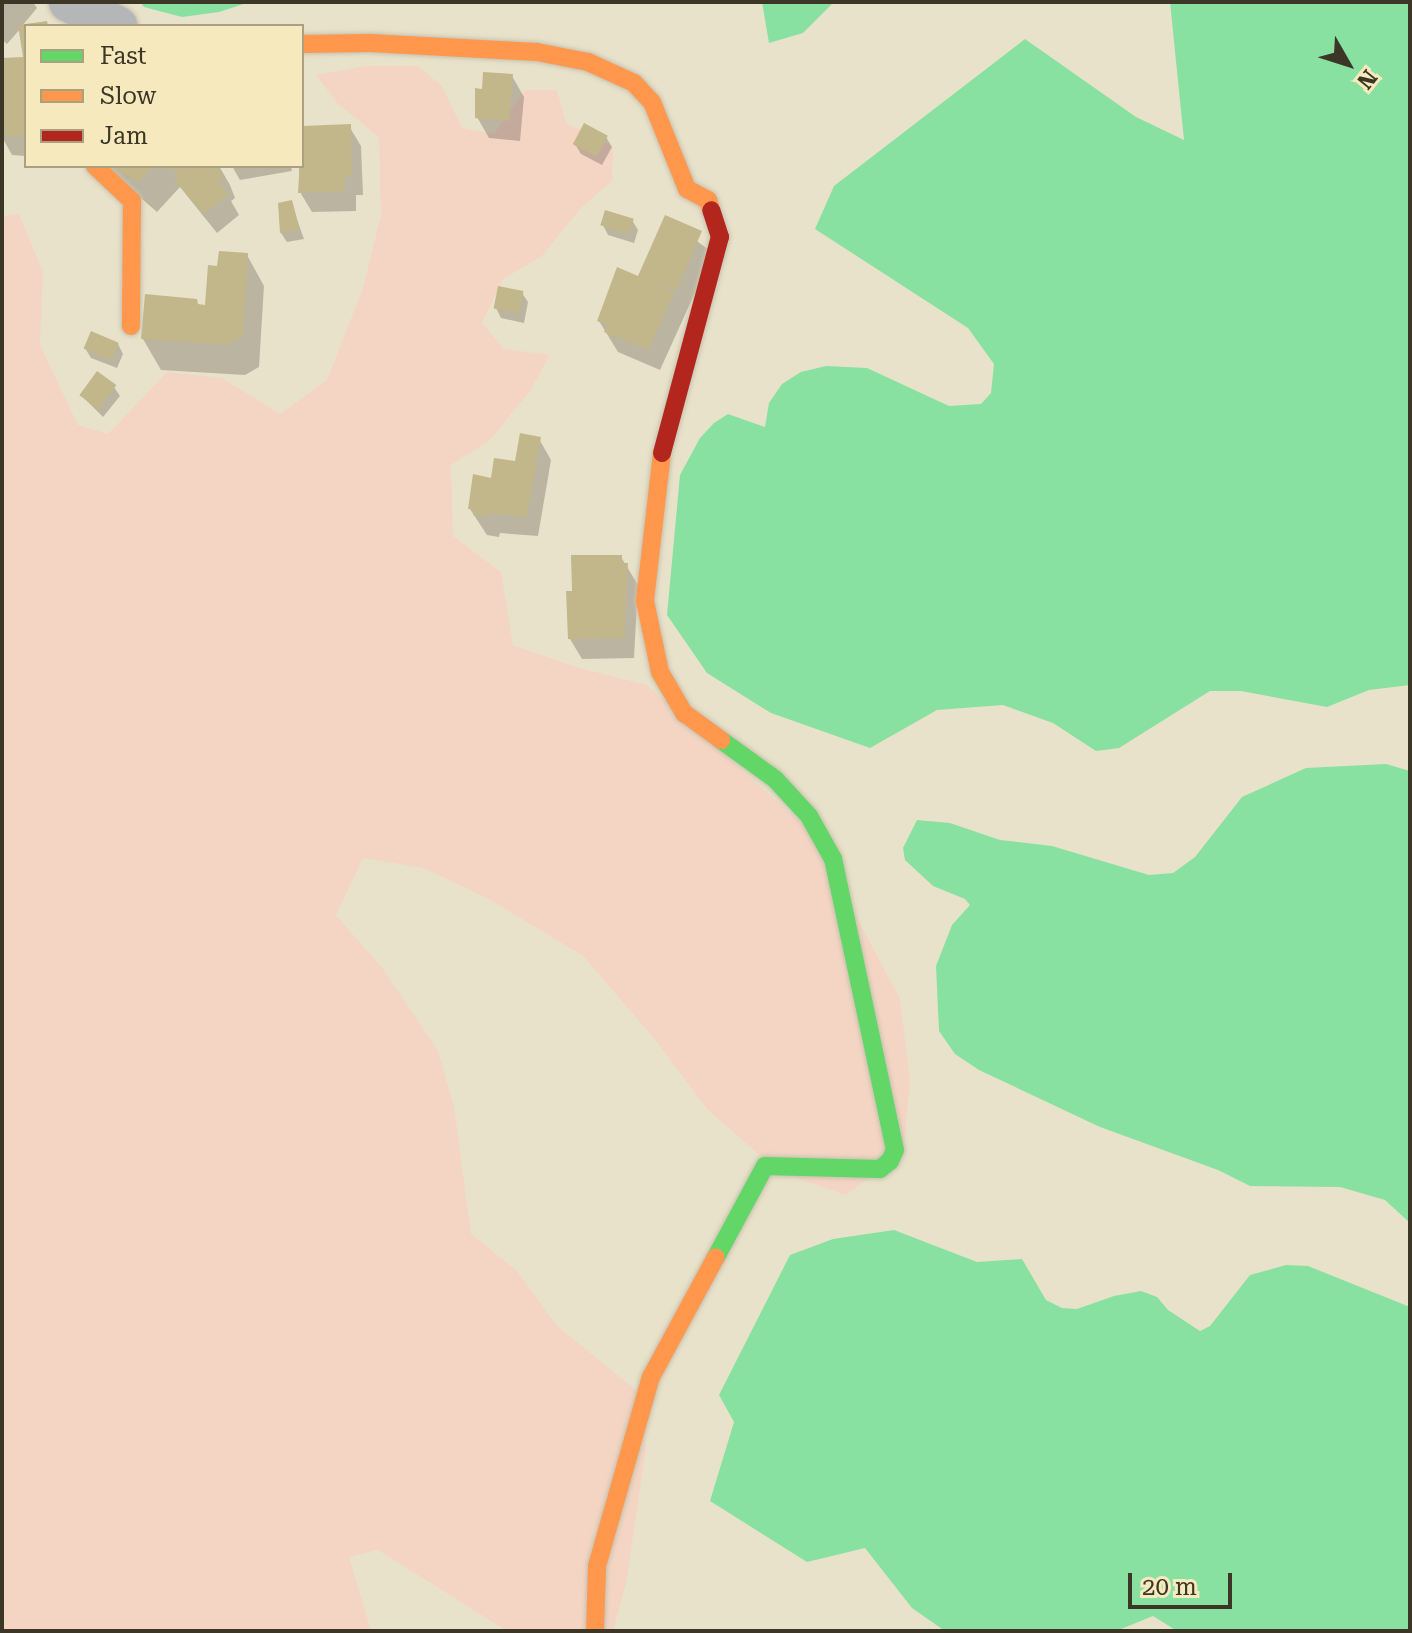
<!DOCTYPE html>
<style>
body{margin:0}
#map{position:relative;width:1412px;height:1633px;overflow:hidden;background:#e9e2ca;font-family:"Roboto Serif",serif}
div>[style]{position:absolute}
.green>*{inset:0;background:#f4d5c3}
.water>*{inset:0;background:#88e1a0}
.shadow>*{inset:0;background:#0003}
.building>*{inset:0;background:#c2b78a;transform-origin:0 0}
.roads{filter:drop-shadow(0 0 2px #c7c1af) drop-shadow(0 0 2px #c7c1af)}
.street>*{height:40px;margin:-20px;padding:0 20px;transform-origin:20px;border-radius:20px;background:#b5b6b8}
.fast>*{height:18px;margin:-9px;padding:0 9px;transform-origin:9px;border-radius:9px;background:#63d668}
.slow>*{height:18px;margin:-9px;padding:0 9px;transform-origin:9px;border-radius:9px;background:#ff974d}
.jam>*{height:18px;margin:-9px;padding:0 9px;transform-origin:9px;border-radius:9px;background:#b3261e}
span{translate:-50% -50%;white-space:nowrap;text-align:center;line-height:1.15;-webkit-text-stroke:8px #f6e9bd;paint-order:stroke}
.frame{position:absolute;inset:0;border:4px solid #3b3625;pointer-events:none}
.legend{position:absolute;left:24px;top:24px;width:280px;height:144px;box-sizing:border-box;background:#f6e9bd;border:2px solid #aba180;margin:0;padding:10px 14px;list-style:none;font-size:24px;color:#3b3625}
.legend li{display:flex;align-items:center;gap:16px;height:40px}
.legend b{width:40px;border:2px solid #aba180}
.north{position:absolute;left:1308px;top:24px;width:80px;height:80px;-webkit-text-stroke:6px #f6e9bd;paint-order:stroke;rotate:129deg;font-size:22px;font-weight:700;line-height:32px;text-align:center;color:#3b3625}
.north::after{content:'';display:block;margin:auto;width:28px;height:36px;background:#3b3625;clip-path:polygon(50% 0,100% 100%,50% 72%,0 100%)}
.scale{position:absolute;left:1128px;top:1573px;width:104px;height:36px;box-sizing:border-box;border:4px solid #3b3625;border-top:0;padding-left:10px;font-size:24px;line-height:28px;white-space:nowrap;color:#3b3625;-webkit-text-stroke:6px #f6e9bd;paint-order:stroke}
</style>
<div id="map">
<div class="green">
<div style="clip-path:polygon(364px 66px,418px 66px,442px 86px,462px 128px,494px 134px,525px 90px,557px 90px,566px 123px,613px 147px,612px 181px,581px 208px,542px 256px,503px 279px,482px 323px,504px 349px,550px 355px,530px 391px,489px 441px,451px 465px,453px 536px,501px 572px,513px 645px,576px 667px,647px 685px,813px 834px,900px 999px,910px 1080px,904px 1152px,846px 1195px,779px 1172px,708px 1110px,657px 1042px,583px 956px,489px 899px,423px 868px,363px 858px,336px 915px,383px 969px,438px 1051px,454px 1106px,471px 1234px,517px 1271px,556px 1325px,636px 1390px,646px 1448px,626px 1584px,613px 1631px,507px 1631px,378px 1550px,349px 1557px,371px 1631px,2px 1631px,2px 216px,19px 214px,43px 272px,40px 345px,78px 425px,108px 434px,167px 372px,222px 378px,280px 414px,327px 380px,363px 288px,381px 215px,379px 137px,338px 104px,316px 75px)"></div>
</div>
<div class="water">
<div style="clip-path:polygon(140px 2px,250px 2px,219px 12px,182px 17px,144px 7px)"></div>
<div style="clip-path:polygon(762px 2px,834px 2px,803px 33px,769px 43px)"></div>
<div style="clip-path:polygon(1170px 2px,1410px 2px,1410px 685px,1369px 690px,1327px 707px,1241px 691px,1210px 691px,1119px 748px,1096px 751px,1053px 723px,1003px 705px,937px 710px,870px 748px,771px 713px,707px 673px,667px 615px,680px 475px,700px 438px,714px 423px,728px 414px,765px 427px,769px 403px,782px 384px,801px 372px,826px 366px,867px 368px,949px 406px,981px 404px,991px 393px,994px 364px,968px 328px,815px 229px,834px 186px,1025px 39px,1136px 117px,1184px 140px)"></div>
<div style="clip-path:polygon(1386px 764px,1410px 771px,1410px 1223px,1385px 1200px,1340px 1187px,1250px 1186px,1218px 1170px,1100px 1127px,979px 1070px,955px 1054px,939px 1031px,936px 966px,952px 925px,970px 905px,965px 899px,933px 886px,905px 860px,903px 848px,917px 820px,950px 823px,1000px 840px,1052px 846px,1149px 875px,1173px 873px,1195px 857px,1242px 797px,1306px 768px)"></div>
<div style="clip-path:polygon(894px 1230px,977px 1262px,1022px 1259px,1046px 1300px,1062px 1308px,1077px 1309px,1114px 1296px,1141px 1291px,1157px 1297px,1168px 1310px,1200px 1331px,1210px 1326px,1250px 1275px,1286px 1265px,1308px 1266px,1410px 1307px,1410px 1631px,1177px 1631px,1153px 1616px,1116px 1631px,945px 1631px,912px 1608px,865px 1548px,807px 1562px,710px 1501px,734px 1422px,719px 1395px,790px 1255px,833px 1239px)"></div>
</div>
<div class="shadow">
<div style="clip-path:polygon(2px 2px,33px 2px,37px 8px,22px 26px,46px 23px,48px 26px,26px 26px,26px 156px,12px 155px,2px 137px,2px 59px,26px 59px,21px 28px,7px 44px,2px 40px)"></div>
<div style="clip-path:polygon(512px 76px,524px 97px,520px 141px,489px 138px,477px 117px,484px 91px)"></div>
<div style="clip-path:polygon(349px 126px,361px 146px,363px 195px,356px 195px,356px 211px,312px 212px,300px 192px,299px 166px)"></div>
<div style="clip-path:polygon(606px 137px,612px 147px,602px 165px,581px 154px,575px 144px)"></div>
<div style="clip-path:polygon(104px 166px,219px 166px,230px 185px,235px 198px,231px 201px,239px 215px,217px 233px,180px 187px,157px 212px)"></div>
<div style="clip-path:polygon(232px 166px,291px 166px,292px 171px,240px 180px)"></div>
<div style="clip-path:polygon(291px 203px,304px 239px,287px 242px,281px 233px)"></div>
<div style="clip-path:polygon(666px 218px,713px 253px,660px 370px,618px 352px,599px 321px,639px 279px)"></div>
<div style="clip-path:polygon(632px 220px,638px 230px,634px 243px,608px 235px,603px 225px)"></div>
<div style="clip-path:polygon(247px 255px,264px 286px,259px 367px,245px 375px,161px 370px,143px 339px,199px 307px,207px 307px,219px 268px)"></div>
<div style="clip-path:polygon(522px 293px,528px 302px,524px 323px,501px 318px,496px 308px)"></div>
<div style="clip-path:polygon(118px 344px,123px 354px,117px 368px,91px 358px,85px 348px)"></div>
<div style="clip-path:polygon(114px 387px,120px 396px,103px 417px,81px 395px)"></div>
<div style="clip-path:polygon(539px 439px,551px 460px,538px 536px,500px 533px,499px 537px,487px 535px,470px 509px,492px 481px,517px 464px)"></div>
<div style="clip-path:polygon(621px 557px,638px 585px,634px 658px,582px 659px,570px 639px,574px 593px)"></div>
</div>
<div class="building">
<div style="clip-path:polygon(47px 21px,48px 26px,26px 26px,26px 137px,2px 135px,2px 58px,23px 57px,18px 25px)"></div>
<div style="clip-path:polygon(483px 72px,513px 74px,509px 121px,475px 118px,475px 88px,482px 89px)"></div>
<div style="left:584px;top:123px;width:27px;height:24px;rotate:28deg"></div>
<div style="clip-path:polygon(351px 124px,352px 175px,345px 175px,345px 191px,298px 193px,302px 126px)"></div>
<div style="clip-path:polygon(111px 166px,154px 166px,138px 182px)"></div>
<div style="clip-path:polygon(170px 166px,216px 166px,224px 176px,218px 182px,229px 194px,204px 214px,174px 180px,179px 176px)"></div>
<div style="clip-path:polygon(292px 200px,300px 230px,280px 233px,278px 203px)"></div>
<div style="left:605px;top:210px;width:30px;height:16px;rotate:17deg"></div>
<div style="clip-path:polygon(665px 215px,702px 231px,676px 291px,652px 281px,674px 292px,649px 350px,604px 332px,607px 325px,597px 321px,617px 267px,638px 276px)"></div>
<div style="clip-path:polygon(219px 251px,248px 253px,243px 336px,227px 345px,141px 339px,145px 294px,197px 299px,198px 304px,205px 305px,208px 265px,217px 266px)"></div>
<div style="left:498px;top:286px;width:26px;height:23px;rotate:11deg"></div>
<div style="left:91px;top:331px;width:30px;height:19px;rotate:23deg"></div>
<div style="left:97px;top:371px;width:24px;height:30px;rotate:36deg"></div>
<div style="clip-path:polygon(520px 433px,541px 437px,527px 517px,489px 513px,488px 517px,473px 515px,473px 510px,468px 509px,473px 474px,491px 478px,494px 458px,515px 461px)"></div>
<div style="clip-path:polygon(571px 555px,622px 555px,622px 563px,628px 563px,624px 638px,568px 639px,566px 591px,572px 591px)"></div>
</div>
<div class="roads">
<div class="street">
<div style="left:69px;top:2px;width:54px;rotate:26.6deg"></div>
</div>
<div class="fast">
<div style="left:716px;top:1257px;width:103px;rotate:-61.7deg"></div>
<div style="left:765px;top:1166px;width:115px;rotate:1.5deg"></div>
<div style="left:880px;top:1169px;width:13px;rotate:-39deg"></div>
<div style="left:890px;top:1161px;width:12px;rotate:-66deg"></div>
<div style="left:895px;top:1150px;width:298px;rotate:-102deg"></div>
<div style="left:833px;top:859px;width:49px;rotate:-119.2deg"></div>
<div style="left:809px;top:816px;width:50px;rotate:-132.6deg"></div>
<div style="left:775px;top:779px;width:67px;rotate:-144.2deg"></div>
</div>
<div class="slow">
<div style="left:302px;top:44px;width:68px;rotate:-0.8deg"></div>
<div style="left:370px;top:43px;width:167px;rotate:3.1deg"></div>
<div style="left:537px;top:52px;width:52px;rotate:11.1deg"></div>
<div style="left:588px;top:62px;width:51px;rotate:24.5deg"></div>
<div style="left:634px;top:83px;width:26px;rotate:47deg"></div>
<div style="left:652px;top:102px;width:94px;rotate:68.1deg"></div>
<div style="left:687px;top:189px;width:24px;rotate:28deg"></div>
<div style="left:708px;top:200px;width:10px;rotate:73deg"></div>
<div style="left:95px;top:166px;width:51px;rotate:43.4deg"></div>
<div style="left:132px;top:201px;width:125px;rotate:90.5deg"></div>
<div style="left:662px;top:453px;width:149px;rotate:96.6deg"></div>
<div style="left:645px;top:601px;width:73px;rotate:78.1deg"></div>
<div style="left:660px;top:672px;width:48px;rotate:59.7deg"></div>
<div style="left:684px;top:713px;width:46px;rotate:36.1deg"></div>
<div style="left:595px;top:1631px;width:65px;rotate:-88.2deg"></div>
<div style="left:597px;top:1566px;width:197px;rotate:-74.1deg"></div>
<div style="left:651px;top:1377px;width:136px;rotate:-61.6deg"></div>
</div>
<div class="jam">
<div style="left:662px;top:453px;width:224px;rotate:-75deg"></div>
<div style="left:720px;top:237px;width:28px;rotate:-108deg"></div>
</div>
</div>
<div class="frame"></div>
<ul class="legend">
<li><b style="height:10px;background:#63d668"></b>Fast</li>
<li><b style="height:10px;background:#ff974d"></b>Slow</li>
<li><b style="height:10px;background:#b3261e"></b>Jam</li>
</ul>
<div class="north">N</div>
<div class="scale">20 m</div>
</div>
